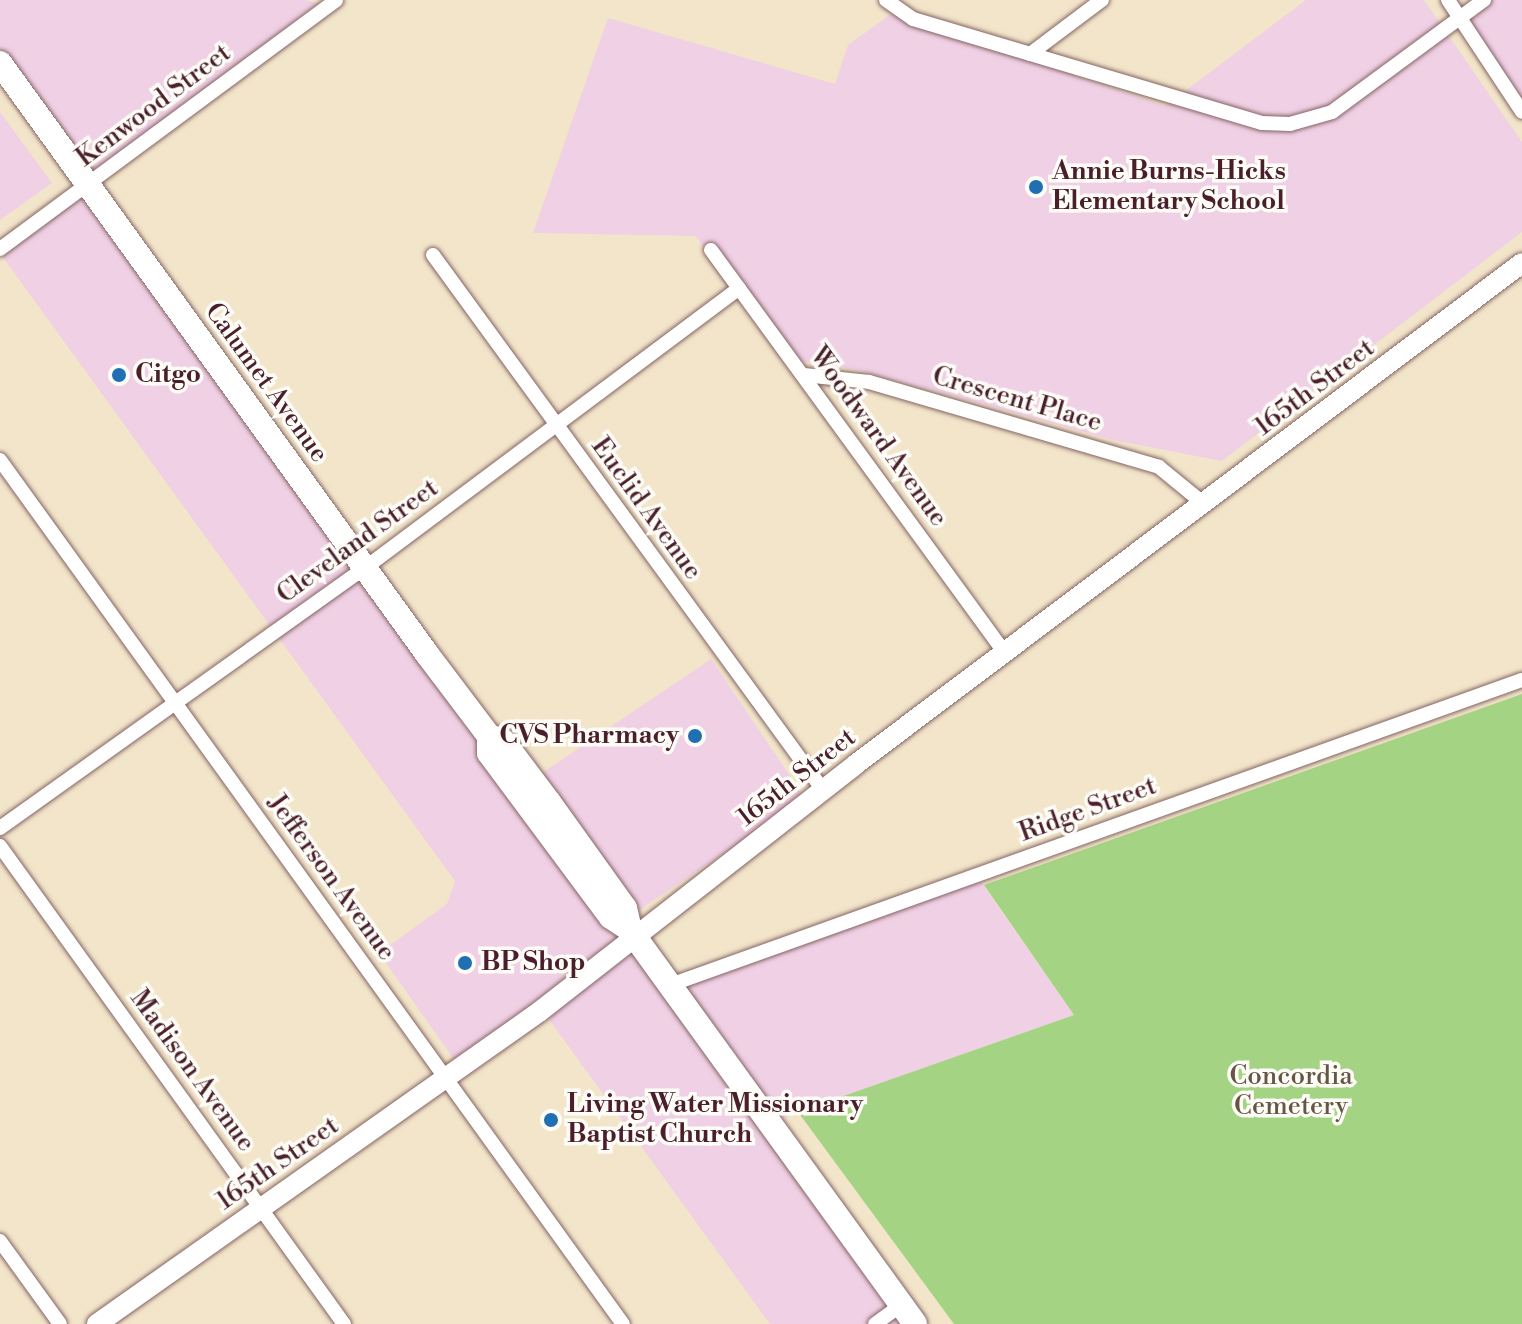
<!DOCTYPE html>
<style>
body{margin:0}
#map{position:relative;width:1522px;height:1324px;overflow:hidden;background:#f2e5ca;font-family:"Libre Bodoni",serif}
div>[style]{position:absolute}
.built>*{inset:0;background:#f0d0e5;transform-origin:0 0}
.green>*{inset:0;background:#a4d483}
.roads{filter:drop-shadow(0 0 2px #856463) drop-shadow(0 0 2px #856463)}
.street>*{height:14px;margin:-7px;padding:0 7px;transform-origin:7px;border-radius:7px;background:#fff}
.secondary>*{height:20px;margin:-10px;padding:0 10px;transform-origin:10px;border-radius:10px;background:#fff}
.primary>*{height:24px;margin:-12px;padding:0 12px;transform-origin:12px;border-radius:12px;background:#fff}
.dots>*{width:22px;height:22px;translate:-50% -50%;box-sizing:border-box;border:4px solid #fdfcf7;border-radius:50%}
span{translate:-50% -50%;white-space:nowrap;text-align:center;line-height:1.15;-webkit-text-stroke:7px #fdfcf7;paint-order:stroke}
.street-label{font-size:26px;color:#4a1f2b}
.poi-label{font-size:26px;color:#4a1f2b;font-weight:700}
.left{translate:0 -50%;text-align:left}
.right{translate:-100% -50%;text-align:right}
.park-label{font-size:26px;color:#655545}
</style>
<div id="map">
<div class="built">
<div style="clip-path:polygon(0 0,306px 0,319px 4px,89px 179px,0 54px)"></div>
<div style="clip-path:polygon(1306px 0,1424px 0,1522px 142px,1522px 232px,1222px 461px,1113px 440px,857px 370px,781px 358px,696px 236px,533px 233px,608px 18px,835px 84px,848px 45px,891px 14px,1165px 106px)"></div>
<div style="clip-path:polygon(1491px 0,1522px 0,1522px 104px,1465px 20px)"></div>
<div style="clip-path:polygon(0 112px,52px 183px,0 220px)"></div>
<div style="clip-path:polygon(88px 191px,630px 937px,458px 1065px,379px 953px,447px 904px,455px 881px,2px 256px)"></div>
<div style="left:711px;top:659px;width:168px;height:211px;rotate:56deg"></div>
<div style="clip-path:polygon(979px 879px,1074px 1015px,774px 1121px,678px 987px)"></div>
<div style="clip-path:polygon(635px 943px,911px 1324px,770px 1324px,545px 1014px)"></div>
</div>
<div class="green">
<div style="clip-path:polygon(1522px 694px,1522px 1324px,954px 1324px,798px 1112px,1074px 1015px,984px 885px)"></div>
</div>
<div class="roads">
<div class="street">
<div style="left:886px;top:0;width:33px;rotate:35deg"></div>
<div style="left:913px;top:19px;width:364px;rotate:16.6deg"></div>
<div style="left:1262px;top:123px;width:28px;rotate:2deg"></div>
<div style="left:1290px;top:124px;width:44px;rotate:-15.9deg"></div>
<div style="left:1332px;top:112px;width:189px;rotate:-36.4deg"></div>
<div style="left:1448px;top:0;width:134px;rotate:56.5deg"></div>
<div style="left:1030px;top:54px;width:90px;rotate:-36.9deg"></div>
<div style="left:0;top:249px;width:418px;rotate:-36.5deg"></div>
<div style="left:711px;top:250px;width:499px;rotate:53.9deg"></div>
<div style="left:433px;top:255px;width:662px;rotate:53.91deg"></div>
<div style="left:804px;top:375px;width:65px;rotate:6.1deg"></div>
<div style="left:869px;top:382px;width:302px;rotate:16.3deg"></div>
<div style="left:1159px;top:467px;width:58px;rotate:39.4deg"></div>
<div style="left:0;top:460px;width:1065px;rotate:54.21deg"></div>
<div style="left:0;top:828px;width:448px;rotate:-35.5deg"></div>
<div style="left:365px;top:568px;width:467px;rotate:-36.8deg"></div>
<div style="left:0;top:846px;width:589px;rotate:54.26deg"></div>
<div style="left:670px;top:985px;width:905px;rotate:-19.7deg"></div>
<div style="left:0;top:1241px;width:102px;rotate:54.1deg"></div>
<div style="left:875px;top:1324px;width:32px;rotate:-36deg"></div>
</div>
<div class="secondary">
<div style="left:97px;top:1324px;width:541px;rotate:-35.22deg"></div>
<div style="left:539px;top:1012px;width:402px;rotate:-38deg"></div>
<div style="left:856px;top:764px;width:833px;rotate:-36.95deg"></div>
</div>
<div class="primary">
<div style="left:0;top:63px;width:729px;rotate:54.15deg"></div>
<div style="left:427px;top:654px;width:103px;rotate:52.9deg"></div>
<div style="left:489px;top:736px;width:15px;rotate:20deg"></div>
<div style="left:503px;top:741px;width:76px;rotate:53deg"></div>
<div style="left:549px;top:802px;width:130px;rotate:54.4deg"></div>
<div style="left:625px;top:908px;width:23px;rotate:77deg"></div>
<div style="left:489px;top:736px;width:17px;rotate:90deg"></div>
<div style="left:489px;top:753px;width:204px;rotate:53.4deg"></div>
<div style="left:611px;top:917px;width:23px;rotate:34deg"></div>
<div style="left:630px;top:930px;width:486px;rotate:54.1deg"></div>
</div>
</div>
<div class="dots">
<div style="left:1036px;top:187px;background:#1f6fb2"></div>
<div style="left:119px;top:375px;background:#1f6fb2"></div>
<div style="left:695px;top:736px;background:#1f6fb2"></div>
<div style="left:465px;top:963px;background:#1f6fb2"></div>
<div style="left:551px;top:1120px;background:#1f6fb2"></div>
</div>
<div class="street-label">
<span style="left:154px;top:106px;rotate:-37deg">Kenwood Street</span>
<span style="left:266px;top:383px;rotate:54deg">Calumet Avenue</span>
<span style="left:1315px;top:388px;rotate:-37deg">165th Street</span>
<span style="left:1017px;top:400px;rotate:16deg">Crescent Place</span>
<span style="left:878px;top:437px;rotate:54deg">Woodward Avenue</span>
<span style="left:646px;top:509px;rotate:54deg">Euclid Avenue</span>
<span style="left:358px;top:542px;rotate:-36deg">Cleveland Street</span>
<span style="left:797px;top:778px;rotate:-38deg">165th Street</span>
<span style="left:1088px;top:810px;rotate:-20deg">Ridge Street</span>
<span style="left:331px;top:878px;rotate:54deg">Jefferson Avenue</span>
<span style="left:192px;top:1071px;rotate:54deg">Madison Avenue</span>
<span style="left:278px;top:1164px;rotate:-35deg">165th Street</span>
</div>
<div class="poi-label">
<span class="left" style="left:1052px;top:187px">Annie Burns-Hicks<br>Elementary School</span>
<span class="left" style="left:135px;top:375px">Citgo</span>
<span class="right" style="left:679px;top:736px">CVS Pharmacy</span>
<span class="left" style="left:481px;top:963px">BP Shop</span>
<span class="left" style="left:567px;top:1120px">Living Water Missionary<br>Baptist Church</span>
</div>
<div class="park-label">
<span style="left:1291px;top:1092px">Concordia<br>Cemetery</span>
</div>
</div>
